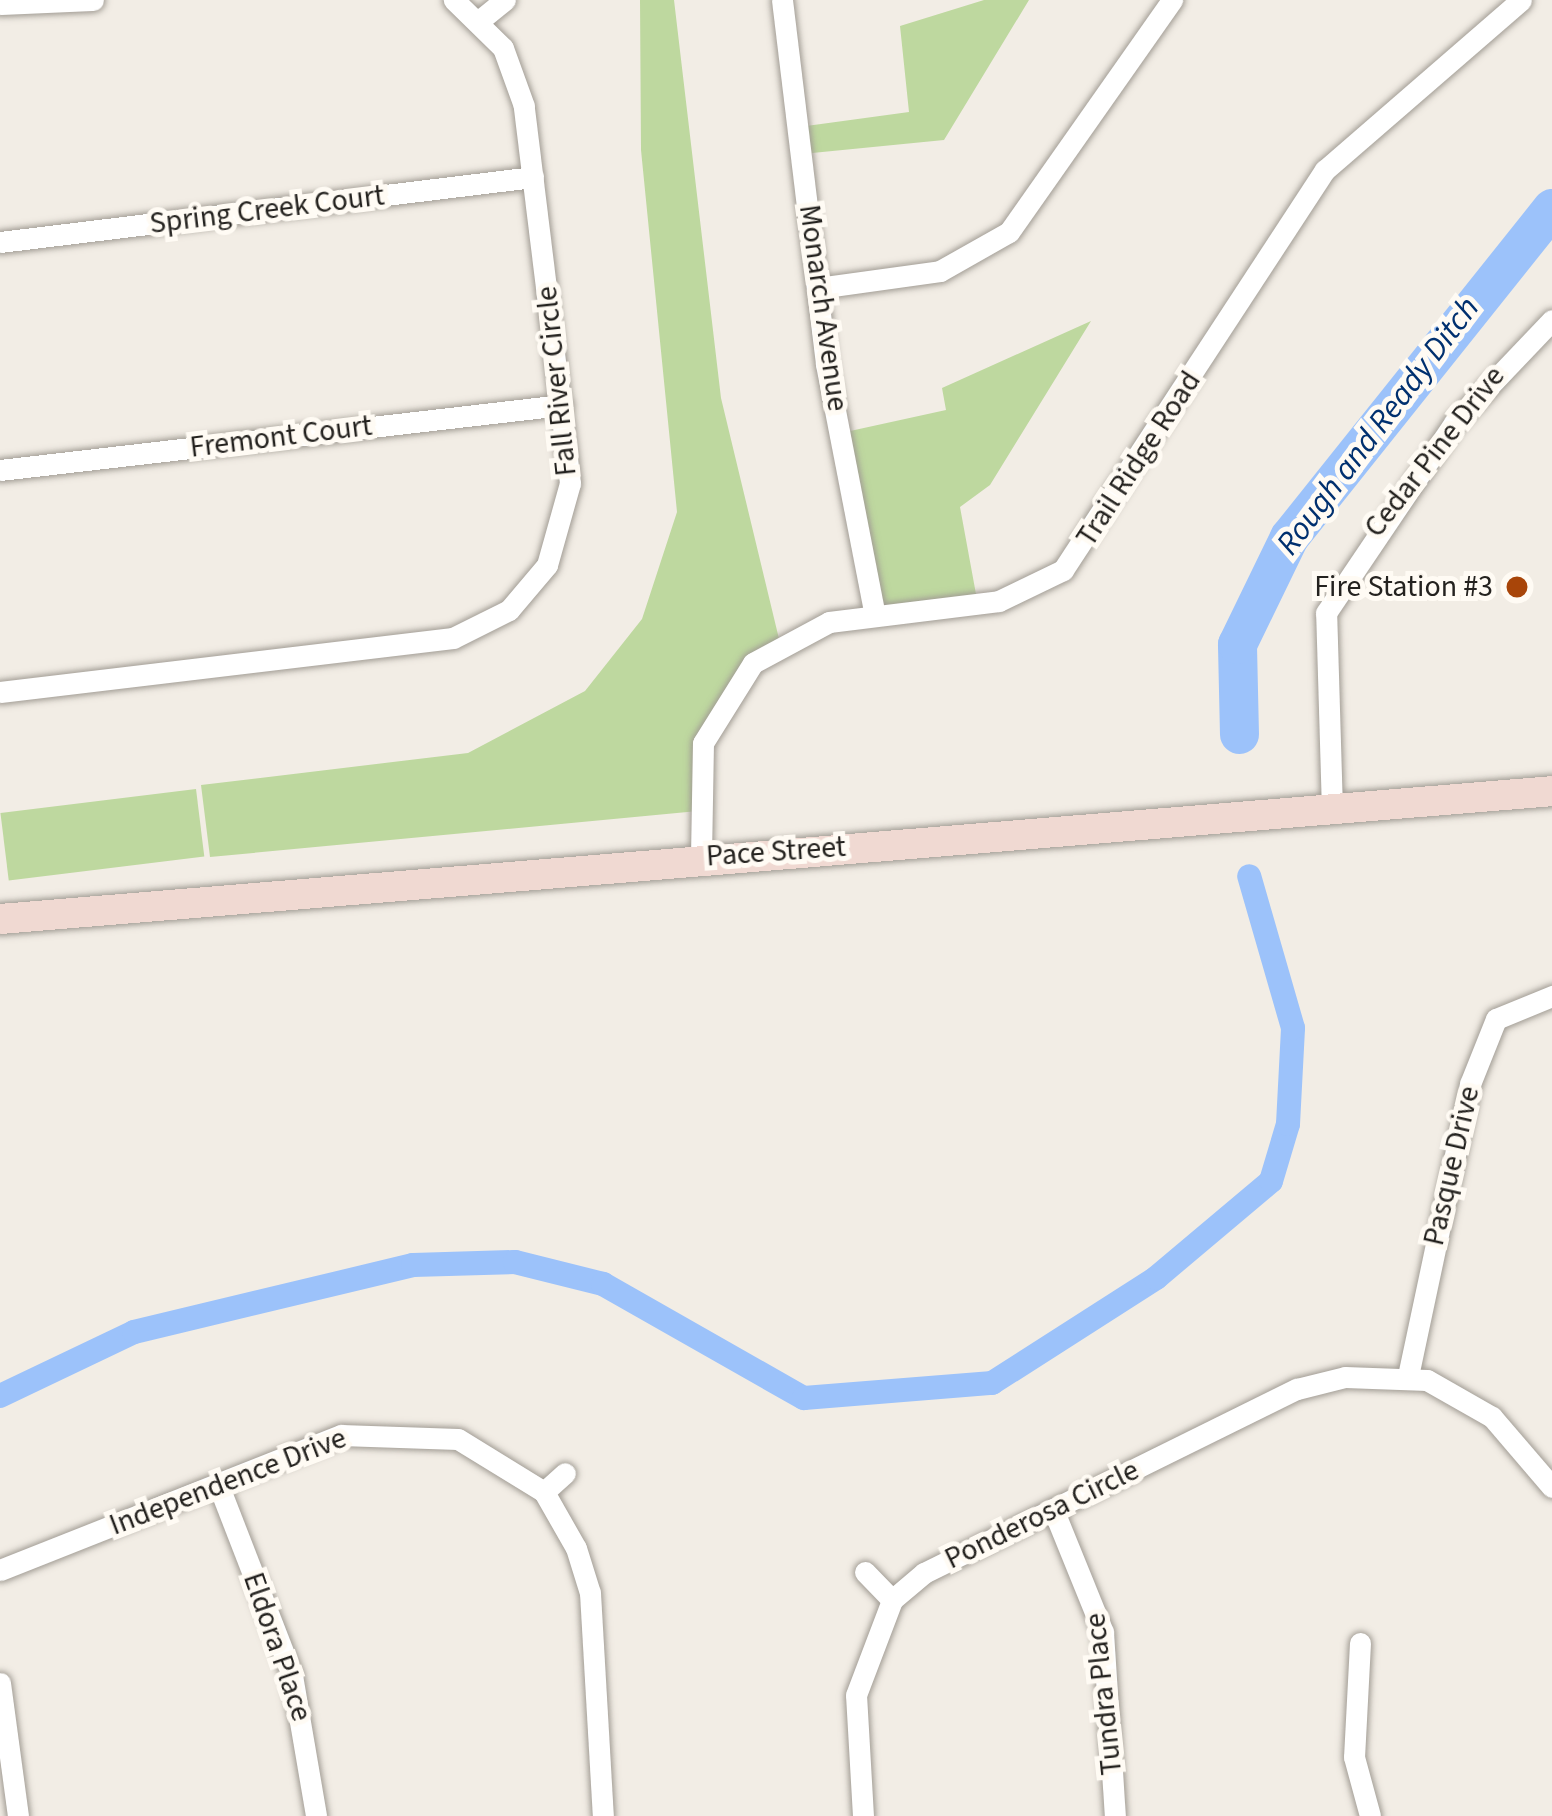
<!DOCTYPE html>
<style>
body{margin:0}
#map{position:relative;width:1552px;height:1816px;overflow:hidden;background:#f2ede5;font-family:"Source Sans 3",sans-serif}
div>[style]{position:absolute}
.green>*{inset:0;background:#bed89f;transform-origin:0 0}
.canal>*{height:24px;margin:-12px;padding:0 12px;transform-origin:12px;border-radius:12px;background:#9cc2fa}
.river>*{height:39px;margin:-19.5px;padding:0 19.5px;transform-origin:19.5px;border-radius:19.5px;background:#9cc2fa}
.roads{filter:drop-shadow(0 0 3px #a29d95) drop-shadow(0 0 3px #a29d95)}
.minor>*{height:21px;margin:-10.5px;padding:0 10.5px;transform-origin:10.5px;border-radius:10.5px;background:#fff}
.secondary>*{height:30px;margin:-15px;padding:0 15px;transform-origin:15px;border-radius:15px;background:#f0d9d2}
.dots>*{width:33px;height:33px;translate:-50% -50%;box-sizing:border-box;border:6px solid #fffbf4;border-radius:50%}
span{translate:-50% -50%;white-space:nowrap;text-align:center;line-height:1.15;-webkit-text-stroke:10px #fffbf4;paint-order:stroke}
.street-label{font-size:30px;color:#24221f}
.poi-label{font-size:30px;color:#24221f}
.right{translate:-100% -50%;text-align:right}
.water-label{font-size:33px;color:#00306f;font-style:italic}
</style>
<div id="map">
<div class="green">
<div style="clip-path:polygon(640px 0,674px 0,721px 398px,780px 643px,723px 699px,698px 811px,210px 857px,201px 785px,468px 753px,585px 691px,642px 619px,677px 512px,641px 150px)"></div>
<div style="clip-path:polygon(984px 0,1029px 0,944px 140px,802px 154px,799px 127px,909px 112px,900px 26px)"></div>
<div style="clip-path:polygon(1091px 321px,990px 485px,960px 507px,978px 605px,875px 615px,841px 433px,946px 410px,942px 388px)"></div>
<div style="left:196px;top:789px;width:68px;height:197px;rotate:83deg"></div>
</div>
<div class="canal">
<div style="left:0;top:1396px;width:148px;rotate:-25.5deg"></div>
<div style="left:134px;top:1332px;width:287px;rotate:-13.5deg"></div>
<div style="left:413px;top:1265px;width:102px;rotate:-1.7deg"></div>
<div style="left:515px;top:1262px;width:91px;rotate:14deg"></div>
<div style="left:603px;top:1284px;width:231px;rotate:29.6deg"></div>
<div style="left:804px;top:1398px;width:189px;rotate:-4.6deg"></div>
<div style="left:992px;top:1383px;width:195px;rotate:-32.6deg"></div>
<div style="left:1156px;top:1278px;width:150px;rotate:-40.1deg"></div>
<div style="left:1271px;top:1181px;width:59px;rotate:-73.4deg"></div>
<div style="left:1288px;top:1124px;width:96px;rotate:-87deg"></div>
<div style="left:1293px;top:1028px;width:158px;rotate:-106.1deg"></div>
</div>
<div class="river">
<div style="left:1239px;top:734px;width:90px;rotate:-91.3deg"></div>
<div style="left:1237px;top:644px;width:119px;rotate:-64.1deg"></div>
<div style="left:1289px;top:537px;width:421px;rotate:-51.4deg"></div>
</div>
<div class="roads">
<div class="minor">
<div style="left:782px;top:0;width:367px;rotate:83.1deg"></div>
<div style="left:826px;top:364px;width:256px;rotate:79deg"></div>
<div style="left:0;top:4px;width:93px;rotate:-2.5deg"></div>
<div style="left:480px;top:20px;width:32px;rotate:-39deg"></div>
<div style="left:0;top:242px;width:537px;rotate:-6.95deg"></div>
<div style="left:818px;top:288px;width:123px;rotate:-7.9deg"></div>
<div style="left:940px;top:271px;width:79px;rotate:-29.5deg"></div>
<div style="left:1009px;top:232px;width:284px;rotate:-54.9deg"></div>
<div style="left:0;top:470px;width:566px;rotate:-6.6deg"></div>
<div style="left:0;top:692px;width:456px;rotate:-6.8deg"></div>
<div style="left:453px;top:638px;width:63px;rotate:-26.6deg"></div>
<div style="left:509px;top:610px;width:59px;rotate:-49.8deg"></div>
<div style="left:547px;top:565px;width:85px;rotate:-74.3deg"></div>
<div style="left:570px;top:483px;width:380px;rotate:-97deg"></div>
<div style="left:524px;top:106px;width:62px;rotate:-109.9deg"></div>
<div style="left:503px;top:48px;width:69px;rotate:-135.6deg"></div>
<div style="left:1332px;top:810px;width:197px;rotate:-91.7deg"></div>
<div style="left:1326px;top:613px;width:229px;rotate:-56deg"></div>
<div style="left:1454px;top:423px;width:142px;rotate:-46.4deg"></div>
<div style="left:701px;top:857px;width:114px;rotate:-89deg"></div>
<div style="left:703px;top:743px;width:94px;rotate:-58deg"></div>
<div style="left:753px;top:663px;width:86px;rotate:-28.3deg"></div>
<div style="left:829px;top:622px;width:171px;rotate:-7deg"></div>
<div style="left:999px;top:601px;width:71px;rotate:-25.8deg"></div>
<div style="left:1063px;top:570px;width:478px;rotate:-56.8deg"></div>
<div style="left:1325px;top:170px;width:259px;rotate:-40.9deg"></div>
<div style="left:1408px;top:1376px;width:299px;rotate:-78deg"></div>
<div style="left:1470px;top:1084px;width:70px;rotate:-68.2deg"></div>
<div style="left:1496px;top:1019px;width:61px;rotate:-22.3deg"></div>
<div style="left:218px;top:1484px;width:205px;rotate:68.8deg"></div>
<div style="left:292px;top:1675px;width:143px;rotate:80.3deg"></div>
<div style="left:544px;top:1492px;width:28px;rotate:-42deg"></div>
<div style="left:1053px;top:1509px;width:133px;rotate:67.9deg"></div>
<div style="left:1103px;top:1632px;width:184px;rotate:86.3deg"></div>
<div style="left:0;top:1570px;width:367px;rotate:-21.6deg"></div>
<div style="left:341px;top:1435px;width:117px;rotate:2deg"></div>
<div style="left:458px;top:1439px;width:101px;rotate:31.6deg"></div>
<div style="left:544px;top:1492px;width:64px;rotate:60.3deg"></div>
<div style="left:576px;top:1548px;width:47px;rotate:72.7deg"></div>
<div style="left:590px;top:1593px;width:223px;rotate:86.7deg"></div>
<div style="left:865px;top:1572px;width:39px;rotate:46deg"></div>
<div style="left:1360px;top:1643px;width:114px;rotate:93deg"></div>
<div style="left:1354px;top:1757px;width:61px;rotate:74.8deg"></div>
<div style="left:0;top:1683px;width:134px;rotate:82.3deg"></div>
<div style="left:863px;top:1816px;width:121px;rotate:-93.3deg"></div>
<div style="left:856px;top:1695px;width:102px;rotate:-69.2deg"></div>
<div style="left:892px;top:1600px;width:42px;rotate:-40.2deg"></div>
<div style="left:924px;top:1573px;width:416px;rotate:-26.3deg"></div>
<div style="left:1297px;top:1389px;width:49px;rotate:-14deg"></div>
<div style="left:1345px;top:1377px;width:82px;rotate:2.1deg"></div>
<div style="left:1427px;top:1380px;width:75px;rotate:29.6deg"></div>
<div style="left:1492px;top:1417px;width:92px;rotate:49.4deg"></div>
</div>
<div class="secondary">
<div style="left:0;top:919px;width:1557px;rotate:-4.71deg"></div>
</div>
</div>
<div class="dots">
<div style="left:1517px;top:587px;background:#a84509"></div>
</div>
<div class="street-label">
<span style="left:267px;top:210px;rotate:-7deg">Spring Creek Court</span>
<span style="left:823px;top:308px;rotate:82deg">Monarch Avenue</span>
<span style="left:557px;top:381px;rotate:-96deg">Fall River Circle</span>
<span style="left:281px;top:437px;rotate:-7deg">Fremont Court</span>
<span style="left:1435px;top:452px;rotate:-52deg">Cedar Pine Drive</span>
<span style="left:1139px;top:459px;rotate:-57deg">Trail Ridge Road</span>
<span style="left:776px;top:852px;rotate:-4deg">Pace Street</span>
<span style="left:1452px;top:1166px;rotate:-77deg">Pasque Drive</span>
<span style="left:228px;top:1482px;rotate:-21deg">Independence Drive</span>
<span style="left:1042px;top:1515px;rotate:-26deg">Ponderosa Circle</span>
<span style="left:277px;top:1647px;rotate:71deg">Eldora Place</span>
<span style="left:1104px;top:1694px;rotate:-96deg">Tundra Place</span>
</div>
<div class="poi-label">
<span class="right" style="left:1493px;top:587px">Fire Station #3</span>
</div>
<div class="water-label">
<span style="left:1378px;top:426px;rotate:-53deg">Rough and Ready Ditch</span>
</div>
</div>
